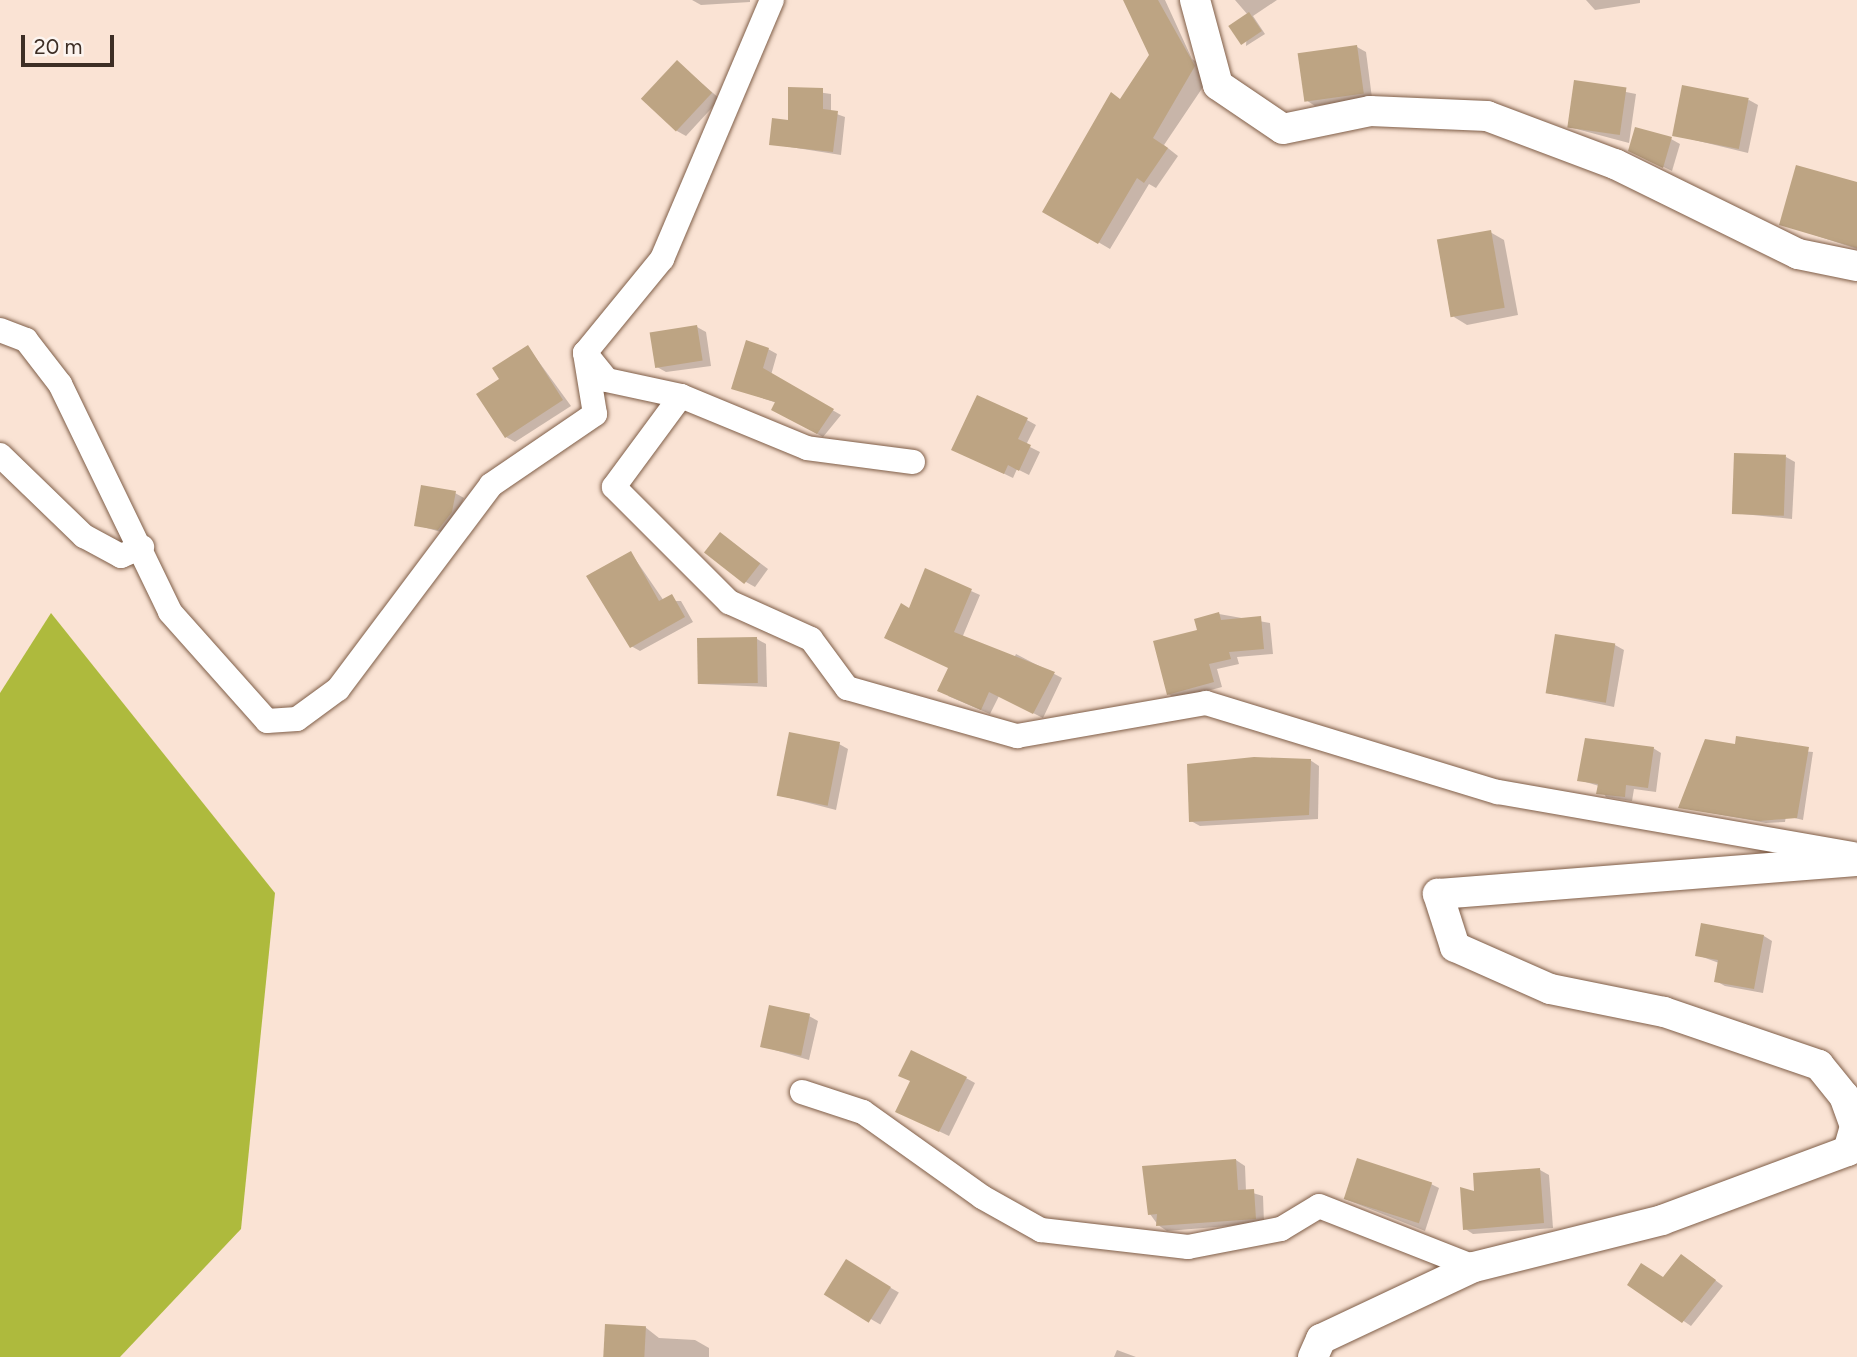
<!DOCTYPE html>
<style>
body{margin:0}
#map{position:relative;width:1857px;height:1357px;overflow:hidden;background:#fae3d4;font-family:Figtree,sans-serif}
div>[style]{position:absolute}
.forest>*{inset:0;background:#aeba3d}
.shadow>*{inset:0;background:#0003;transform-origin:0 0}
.building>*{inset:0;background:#bda483;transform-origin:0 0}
.roads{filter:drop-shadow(0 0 2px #7f5e48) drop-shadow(0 0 2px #7f5e48)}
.minor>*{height:24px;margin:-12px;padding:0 12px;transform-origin:12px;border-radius:12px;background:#fff}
.tertiary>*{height:30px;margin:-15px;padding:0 15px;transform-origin:15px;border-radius:15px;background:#fff}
span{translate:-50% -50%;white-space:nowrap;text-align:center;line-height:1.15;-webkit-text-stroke:7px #fcf4ef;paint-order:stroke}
.scale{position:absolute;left:21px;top:35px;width:93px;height:32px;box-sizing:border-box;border:4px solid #3d2e25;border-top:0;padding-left:9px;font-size:21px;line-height:24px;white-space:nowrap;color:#3d2e25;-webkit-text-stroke:5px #fcf4ef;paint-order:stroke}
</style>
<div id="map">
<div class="forest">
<div style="clip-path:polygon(51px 613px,275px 893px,241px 1229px,120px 1357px,0 1357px,0 693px)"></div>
</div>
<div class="shadow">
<div style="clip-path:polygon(692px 0,750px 0,750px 2px,701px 5px)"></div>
<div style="clip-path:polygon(1125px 0,1165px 0,1192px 59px,1203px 66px,1203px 87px,1164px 145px,1178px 156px,1156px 188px,1149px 184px,1110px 249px,1045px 211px,1151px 56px)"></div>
<div style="clip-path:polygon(1235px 0,1277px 0,1253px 16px,1265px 34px,1246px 46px,1248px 15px)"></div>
<div style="clip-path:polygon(1586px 0,1640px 0,1640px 3px,1595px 10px)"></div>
<div style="clip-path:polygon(1357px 47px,1366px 52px,1372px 98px,1315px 106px,1306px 100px)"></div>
<div style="clip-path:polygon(677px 62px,720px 99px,686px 136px,677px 131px)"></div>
<div style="clip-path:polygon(1576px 82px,1636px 94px,1629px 143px,1569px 127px)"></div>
<div style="clip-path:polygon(790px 88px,831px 94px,831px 112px,845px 117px,841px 155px,771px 144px,789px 122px)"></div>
<div style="clip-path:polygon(1749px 100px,1758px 105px,1748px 153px,1674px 135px)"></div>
<div style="clip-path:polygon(1671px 139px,1680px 144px,1672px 171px,1639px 155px)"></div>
<div style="clip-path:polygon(1857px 184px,1857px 249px,1781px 224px)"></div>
<div style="clip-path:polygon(1490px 232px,1504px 240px,1518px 315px,1467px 325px,1454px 317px)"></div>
<div style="clip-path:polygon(697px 327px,706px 332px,711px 366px,666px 372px,657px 367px)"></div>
<div style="clip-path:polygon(528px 347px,571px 406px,515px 442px,506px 437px,502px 379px)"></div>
<div style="clip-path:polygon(768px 349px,777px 354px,771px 375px,841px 415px,823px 437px,773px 409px,777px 403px,733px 388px)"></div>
<div style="clip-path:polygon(1027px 420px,1036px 425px,1026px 445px,1040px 452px,1029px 475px,1017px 469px,1013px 478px,963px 454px)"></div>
<div style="clip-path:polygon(1786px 457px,1795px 462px,1792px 519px,1733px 513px)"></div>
<div style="clip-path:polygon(455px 493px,464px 498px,448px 534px,416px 525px)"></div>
<div style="clip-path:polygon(721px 534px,768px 569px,755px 587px,746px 582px)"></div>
<div style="clip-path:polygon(631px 553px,664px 601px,681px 601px,693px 622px,640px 651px,631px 646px)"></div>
<div style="clip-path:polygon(926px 571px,980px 595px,962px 638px,1013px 660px,1016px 654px,1062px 678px,1043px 718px,999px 696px,990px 714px,948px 696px,950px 668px,910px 610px)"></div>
<div style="clip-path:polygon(1219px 614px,1270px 623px,1273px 654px,1237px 657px,1239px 664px,1217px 669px,1222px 687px,1177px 699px,1168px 694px,1199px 631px)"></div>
<div style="clip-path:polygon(757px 639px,766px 644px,767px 687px,700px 684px)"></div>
<div style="clip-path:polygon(1615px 645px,1624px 650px,1614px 707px,1547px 693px)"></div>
<div style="clip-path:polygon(839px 744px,848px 749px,836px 810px,778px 795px)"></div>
<div style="clip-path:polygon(1736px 746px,1813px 752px,1803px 820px,1786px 816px,1785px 822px,1766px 823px,1684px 808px)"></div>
<div style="clip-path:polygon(1653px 748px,1661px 753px,1656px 792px,1634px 789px,1632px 801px,1606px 797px,1599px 786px,1579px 780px)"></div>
<div style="clip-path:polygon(1310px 760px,1319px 766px,1318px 819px,1200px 826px,1191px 821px)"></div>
<div style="clip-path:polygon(1764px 936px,1772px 941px,1763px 993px,1725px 986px,1716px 981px,1719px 963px,1697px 955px)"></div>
<div style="clip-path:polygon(809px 1016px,818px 1021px,809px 1060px,761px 1046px)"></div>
<div style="clip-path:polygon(966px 1078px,975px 1083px,949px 1136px,907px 1116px)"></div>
<div style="clip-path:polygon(1236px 1160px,1245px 1166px,1246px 1191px,1263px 1196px,1264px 1223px,1167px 1231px,1158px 1225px,1150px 1214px)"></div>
<div style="clip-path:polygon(1540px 1170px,1549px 1175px,1553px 1228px,1473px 1234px,1464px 1228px,1476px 1194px)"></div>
<div style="clip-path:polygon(1431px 1184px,1439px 1188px,1425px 1231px,1345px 1199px)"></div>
<div style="clip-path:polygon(1690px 1261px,1723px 1286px,1691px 1326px,1629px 1284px,1664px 1279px)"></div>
<div style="left:846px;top:1262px;width:61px;height:37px;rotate:30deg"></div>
<div style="clip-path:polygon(645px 1327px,659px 1338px,695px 1340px,709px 1348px,709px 1357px,605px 1357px)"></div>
<div style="clip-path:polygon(1117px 1350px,1136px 1357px,1114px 1357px)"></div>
</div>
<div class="building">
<div style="clip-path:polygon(1123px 0,1158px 0,1195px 66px,1153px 138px,1168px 148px,1144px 183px,1137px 178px,1098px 244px,1042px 212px,1111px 92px,1120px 99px,1149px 55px)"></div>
<div style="left:1249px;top:12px;width:23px;height:25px;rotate:56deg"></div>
<div style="left:1357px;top:45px;width:49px;height:60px;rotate:82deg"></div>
<div style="left:677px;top:60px;width:48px;height:53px;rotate:43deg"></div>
<div style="left:1574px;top:80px;width:53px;height:48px;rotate:8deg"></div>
<div style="left:1682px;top:85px;width:68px;height:52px;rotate:11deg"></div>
<div style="clip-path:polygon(788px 87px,823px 88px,823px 109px,838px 111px,833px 152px,769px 145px,772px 118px,788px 120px)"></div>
<div style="clip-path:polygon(1635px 127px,1672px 137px,1663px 168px,1628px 151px)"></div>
<div style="clip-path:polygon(1796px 165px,1857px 182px,1857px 248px,1779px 225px)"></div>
<div style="left:1491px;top:230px;width:79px;height:55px;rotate:80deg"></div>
<div style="left:697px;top:325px;width:36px;height:48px;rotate:81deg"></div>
<div style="clip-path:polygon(746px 340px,769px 348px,763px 368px,834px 409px,817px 434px,771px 410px,775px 402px,731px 389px)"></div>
<div style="clip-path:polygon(528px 345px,563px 400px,505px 438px,476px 394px,499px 379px,492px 368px)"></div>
<div style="clip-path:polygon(977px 395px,1028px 418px,1018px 439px,1031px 445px,1019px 471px,1008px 465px,1004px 474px,951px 450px)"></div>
<div style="left:1734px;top:453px;width:52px;height:61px;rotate:2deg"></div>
<div style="clip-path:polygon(421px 485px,456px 491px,452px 512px,438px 530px,414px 526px)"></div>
<div style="left:720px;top:532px;width:51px;height:26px;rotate:38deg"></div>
<div style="clip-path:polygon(631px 551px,659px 601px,672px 594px,685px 617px,630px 648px,586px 576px)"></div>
<div style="clip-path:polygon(925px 568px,972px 589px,954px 632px,1055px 672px,1033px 714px,989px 692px,981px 710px,937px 691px,948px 668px,884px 638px,901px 603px,909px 608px)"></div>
<div style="clip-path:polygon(1219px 612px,1221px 620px,1261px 616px,1264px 649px,1229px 652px,1231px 659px,1209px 664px,1214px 682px,1167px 695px,1153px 641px,1197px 630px,1194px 619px)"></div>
<div style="left:1555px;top:634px;width:61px;height:60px;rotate:9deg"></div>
<div style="left:757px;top:637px;width:46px;height:60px;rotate:89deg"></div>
<div style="left:789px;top:732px;width:52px;height:65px;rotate:11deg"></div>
<div style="clip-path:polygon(1736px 736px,1809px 747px,1797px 818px,1759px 821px,1678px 808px,1705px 739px,1735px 744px)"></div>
<div style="clip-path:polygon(1585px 738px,1654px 747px,1648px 788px,1626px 785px,1625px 797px,1596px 794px,1598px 784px,1577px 781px)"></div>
<div style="clip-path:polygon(1254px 757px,1311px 759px,1309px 815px,1189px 822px,1187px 764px)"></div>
<div style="clip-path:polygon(1701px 923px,1764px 935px,1754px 989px,1714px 982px,1718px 960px,1695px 956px)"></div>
<div style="left:769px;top:1005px;width:42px;height:43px;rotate:12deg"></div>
<div style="clip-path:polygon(911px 1050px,967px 1077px,939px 1132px,895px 1112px,910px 1081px,898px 1076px)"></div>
<div style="left:1357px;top:1158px;width:79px;height:43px;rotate:18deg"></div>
<div style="clip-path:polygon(1236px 1159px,1238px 1190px,1254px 1189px,1256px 1219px,1156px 1226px,1157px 1214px,1148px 1215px,1142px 1166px)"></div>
<div style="clip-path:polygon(1540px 1168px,1544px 1223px,1463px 1230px,1460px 1187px,1474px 1191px,1473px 1173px)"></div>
<div style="clip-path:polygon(1681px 1254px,1716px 1280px,1682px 1323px,1627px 1285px,1641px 1263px,1663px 1277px)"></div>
<div style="left:846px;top:1259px;width:53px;height:42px;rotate:32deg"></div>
<div style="left:605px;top:1324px;width:41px;height:33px;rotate:3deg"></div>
</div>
<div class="roads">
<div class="minor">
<div style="left:0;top:330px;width:28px;rotate:21deg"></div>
<div style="left:26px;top:340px;width:56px;rotate:52.3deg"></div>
<div style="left:60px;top:384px;width:253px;rotate:64.2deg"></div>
<div style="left:170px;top:612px;width:146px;rotate:48.3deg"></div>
<div style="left:267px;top:721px;width:30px;rotate:-4deg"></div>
<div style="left:297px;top:719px;width:51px;rotate:-36.2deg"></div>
<div style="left:338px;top:689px;width:255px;rotate:-53.1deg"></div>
<div style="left:491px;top:485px;width:126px;rotate:-34.3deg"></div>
<div style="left:595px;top:414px;width:62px;rotate:-99.3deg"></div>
<div style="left:681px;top:396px;width:76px;rotate:-167.8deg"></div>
<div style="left:607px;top:380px;width:35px;rotate:-129deg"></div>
<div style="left:585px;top:353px;width:122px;rotate:-50.7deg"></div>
<div style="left:662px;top:259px;width:281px;rotate:-67deg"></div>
<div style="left:0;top:455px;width:117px;rotate:44deg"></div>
<div style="left:84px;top:536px;width:42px;rotate:28.4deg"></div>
<div style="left:121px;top:556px;width:23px;rotate:-23deg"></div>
<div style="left:913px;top:462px;width:107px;rotate:-172.5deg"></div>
<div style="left:807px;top:448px;width:136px;rotate:-157.6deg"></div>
<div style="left:681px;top:396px;width:113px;rotate:126.4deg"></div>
<div style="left:614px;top:487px;width:163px;rotate:45deg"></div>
<div style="left:729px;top:602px;width:90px;rotate:24.3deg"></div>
<div style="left:811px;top:639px;width:61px;rotate:53.7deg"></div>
<div style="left:847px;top:688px;width:177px;rotate:15.8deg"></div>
<div style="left:1017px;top:736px;width:192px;rotate:-9.9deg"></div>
<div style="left:1206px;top:703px;width:305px;rotate:17deg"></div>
<div style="left:1498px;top:792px;width:360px;rotate:9.9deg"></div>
<div style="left:802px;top:1092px;width:64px;rotate:18.2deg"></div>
<div style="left:863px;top:1112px;width:146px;rotate:35.5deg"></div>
<div style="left:982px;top:1197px;width:68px;rotate:29.2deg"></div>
<div style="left:1041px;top:1230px;width:148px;rotate:6.6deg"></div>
<div style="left:1188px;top:1247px;width:95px;rotate:-11deg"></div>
<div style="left:1281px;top:1229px;width:44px;rotate:-31.2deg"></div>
<div style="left:1319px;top:1206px;width:167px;rotate:21.5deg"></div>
</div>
<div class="tertiary">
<div style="left:1195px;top:0;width:88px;rotate:74.9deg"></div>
<div style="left:1218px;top:85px;width:78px;rotate:34.1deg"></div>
<div style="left:1283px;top:129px;width:89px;rotate:-11.7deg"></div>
<div style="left:1370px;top:111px;width:117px;rotate:2.4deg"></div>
<div style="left:1487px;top:116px;width:137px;rotate:20.6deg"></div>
<div style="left:1615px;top:164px;width:204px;rotate:26.2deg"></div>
<div style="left:1798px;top:254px;width:60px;rotate:11.5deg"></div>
<div style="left:1313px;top:1357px;width:20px;rotate:-66deg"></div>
<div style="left:1321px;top:1339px;width:169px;rotate:-25.2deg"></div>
<div style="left:1474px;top:1267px;width:194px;rotate:-14deg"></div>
<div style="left:1662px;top:1220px;width:198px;rotate:-20.4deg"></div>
<div style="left:1848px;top:1151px;width:26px;rotate:-74deg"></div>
<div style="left:1855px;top:1126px;width:32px;rotate:-110deg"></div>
<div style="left:1844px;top:1096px;width:40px;rotate:-129deg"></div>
<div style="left:1819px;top:1065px;width:164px;rotate:-161.1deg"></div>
<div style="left:1664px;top:1012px;width:116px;rotate:-168.6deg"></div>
<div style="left:1550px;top:989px;width:104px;rotate:-156.1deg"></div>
<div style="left:1455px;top:947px;width:56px;rotate:-107.8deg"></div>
<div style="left:1438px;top:894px;width:420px;rotate:-4.5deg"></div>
</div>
</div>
<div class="scale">20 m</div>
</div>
